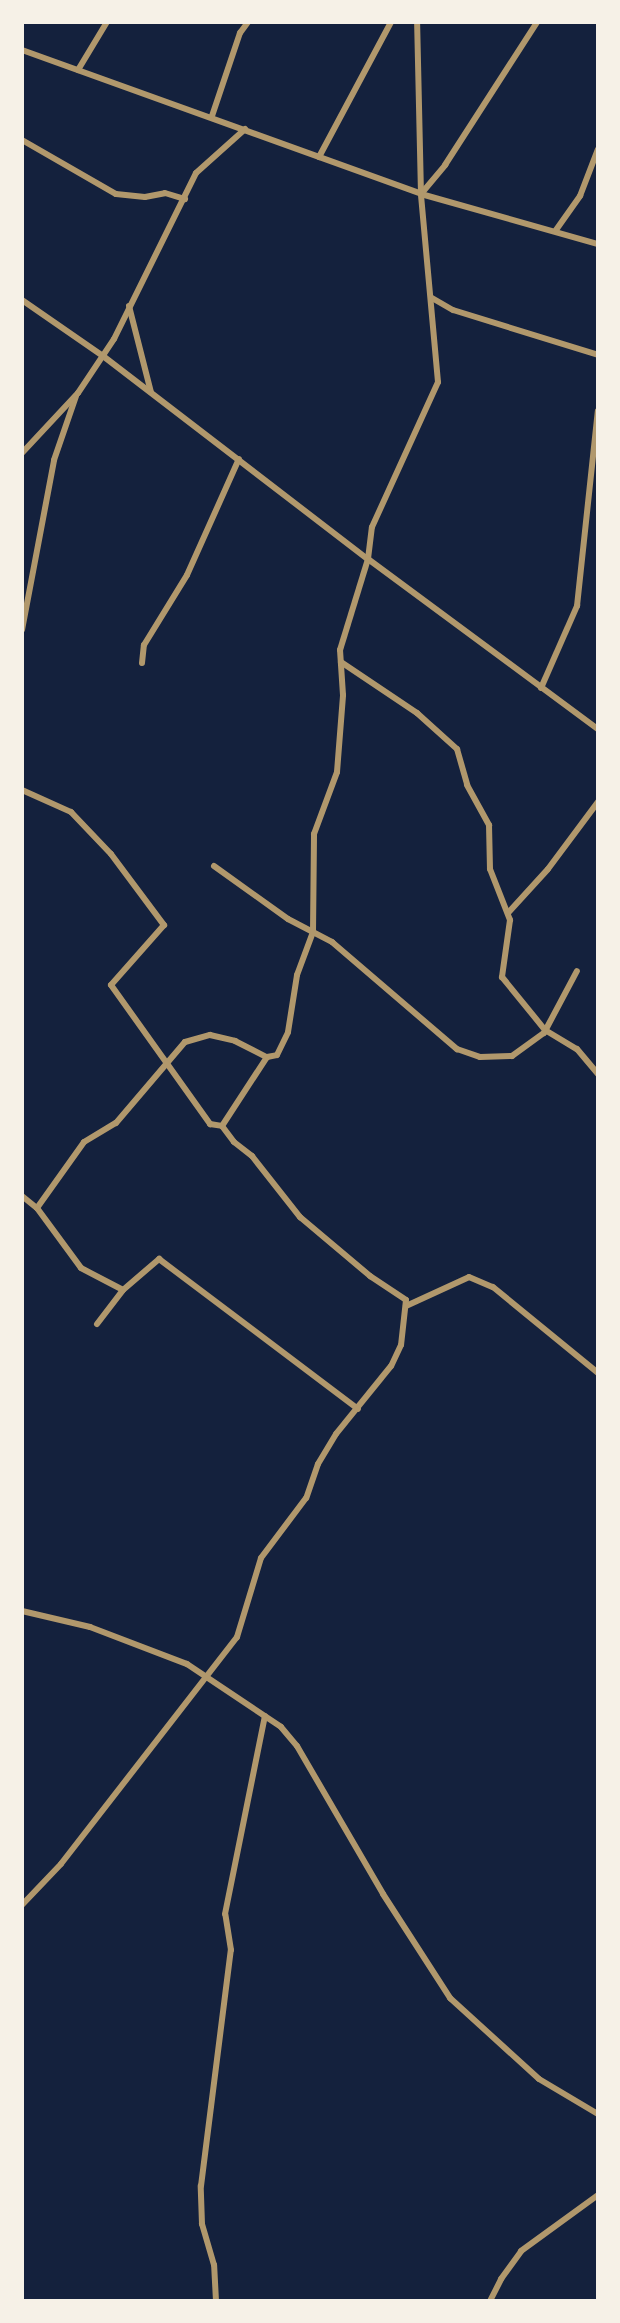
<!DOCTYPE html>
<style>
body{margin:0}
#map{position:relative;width:620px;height:2323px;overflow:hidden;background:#14213d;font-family:"PT Serif",serif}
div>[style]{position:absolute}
.minor>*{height:6px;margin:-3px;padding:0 3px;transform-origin:3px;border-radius:3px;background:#b1986c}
span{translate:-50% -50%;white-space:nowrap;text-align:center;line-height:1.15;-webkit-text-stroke:8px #f6f1e7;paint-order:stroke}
.frame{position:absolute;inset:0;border:24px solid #f6f1e7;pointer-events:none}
</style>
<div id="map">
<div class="minor">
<div style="left:22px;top:50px;width:424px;rotate:19.8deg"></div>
<div style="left:421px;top:194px;width:184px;rotate:15.8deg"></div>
<div style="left:78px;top:70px;width:56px;rotate:-58.9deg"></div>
<div style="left:212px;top:116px;width:88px;rotate:-71.4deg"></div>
<div style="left:240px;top:33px;width:14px;rotate:-54deg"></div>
<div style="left:22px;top:140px;width:108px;rotate:29.9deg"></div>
<div style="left:116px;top:194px;width:29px;rotate:6deg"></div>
<div style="left:145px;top:197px;width:20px;rotate:-11deg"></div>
<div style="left:165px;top:193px;width:21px;rotate:17deg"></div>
<div style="left:319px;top:157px;width:153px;rotate:-61.9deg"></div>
<div style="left:421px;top:194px;width:38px;rotate:-50deg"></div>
<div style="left:445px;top:165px;width:170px;rotate:-57.2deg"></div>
<div style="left:556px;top:230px;width:42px;rotate:-54.8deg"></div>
<div style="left:580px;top:196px;width:50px;rotate:-69deg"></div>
<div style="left:432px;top:298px;width:24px;rotate:30deg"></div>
<div style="left:453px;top:310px;width:152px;rotate:17.2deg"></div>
<div style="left:22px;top:300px;width:98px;rotate:34.7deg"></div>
<div style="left:103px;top:356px;width:334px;rotate:37.5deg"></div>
<div style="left:368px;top:559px;width:286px;rotate:36.5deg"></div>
<div style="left:129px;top:306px;width:89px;rotate:75.7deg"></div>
<div style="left:22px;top:453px;width:82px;rotate:-47deg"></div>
<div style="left:78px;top:393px;width:65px;rotate:-56.3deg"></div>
<div style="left:114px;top:339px;width:185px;rotate:-63.7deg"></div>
<div style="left:196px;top:173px;width:66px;rotate:-41.9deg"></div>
<div style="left:22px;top:630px;width:173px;rotate:-79.3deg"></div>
<div style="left:54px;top:460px;width:68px;rotate:-71deg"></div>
<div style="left:341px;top:662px;width:92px;rotate:33.9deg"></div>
<div style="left:417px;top:713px;width:54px;rotate:42deg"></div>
<div style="left:457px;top:749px;width:37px;rotate:74deg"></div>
<div style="left:467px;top:785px;width:46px;rotate:61.2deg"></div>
<div style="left:489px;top:825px;width:44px;rotate:88.7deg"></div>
<div style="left:490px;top:869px;width:55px;rotate:68.6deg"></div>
<div style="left:510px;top:920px;width:58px;rotate:98deg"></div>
<div style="left:502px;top:977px;width:68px;rotate:50.9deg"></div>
<div style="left:545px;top:1030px;width:37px;rotate:31deg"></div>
<div style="left:577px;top:1049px;width:33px;rotate:50deg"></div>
<div style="left:142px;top:663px;width:18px;rotate:-84deg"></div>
<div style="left:144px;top:645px;width:82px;rotate:-58.4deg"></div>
<div style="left:187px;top:575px;width:127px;rotate:-65.9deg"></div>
<div style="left:541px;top:688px;width:90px;rotate:-66.3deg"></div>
<div style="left:577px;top:606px;width:196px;rotate:-83.9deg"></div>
<div style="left:22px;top:790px;width:54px;rotate:24.2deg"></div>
<div style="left:71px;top:812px;width:58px;rotate:46.4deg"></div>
<div style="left:111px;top:854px;width:89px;rotate:53.3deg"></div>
<div style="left:164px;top:925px;width:80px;rotate:131.5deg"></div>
<div style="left:111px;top:985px;width:171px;rotate:54.5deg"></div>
<div style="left:210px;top:1124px;width:12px;rotate:9deg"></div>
<div style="left:222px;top:1126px;width:20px;rotate:53deg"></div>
<div style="left:234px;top:1142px;width:23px;rotate:38deg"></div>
<div style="left:252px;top:1156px;width:78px;rotate:51.8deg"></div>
<div style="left:300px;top:1217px;width:92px;rotate:40.1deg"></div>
<div style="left:370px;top:1276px;width:43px;rotate:33.7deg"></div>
<div style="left:406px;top:1300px;width:45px;rotate:96.3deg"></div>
<div style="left:401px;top:1345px;width:23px;rotate:115deg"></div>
<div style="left:391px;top:1366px;width:87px;rotate:129deg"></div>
<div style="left:336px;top:1434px;width:35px;rotate:121deg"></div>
<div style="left:318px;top:1464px;width:36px;rotate:109deg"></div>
<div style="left:306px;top:1498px;width:75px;rotate:126.9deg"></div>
<div style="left:261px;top:1558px;width:83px;rotate:106.9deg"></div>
<div style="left:237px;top:1637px;width:287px;rotate:127.8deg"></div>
<div style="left:61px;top:1864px;width:57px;rotate:133.6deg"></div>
<div style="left:214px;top:866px;width:91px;rotate:35.6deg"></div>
<div style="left:288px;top:919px;width:50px;rotate:27.6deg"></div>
<div style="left:332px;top:942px;width:165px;rotate:40.6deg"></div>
<div style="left:457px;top:1049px;width:24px;rotate:19deg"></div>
<div style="left:480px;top:1057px;width:32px;rotate:-2deg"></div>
<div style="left:512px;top:1056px;width:39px;rotate:-36deg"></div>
<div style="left:544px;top:1033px;width:70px;rotate:-62deg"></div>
<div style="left:508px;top:913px;width:59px;rotate:-47.7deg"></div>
<div style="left:548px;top:869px;width:84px;rotate:-53.3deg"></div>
<div style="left:222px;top:1126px;width:82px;rotate:-56.9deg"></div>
<div style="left:267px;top:1057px;width:10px;rotate:-11deg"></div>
<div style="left:277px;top:1055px;width:25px;rotate:-64deg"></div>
<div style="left:288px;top:1032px;width:58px;rotate:-81deg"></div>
<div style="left:297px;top:975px;width:46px;rotate:-69.6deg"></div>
<div style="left:313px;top:932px;width:98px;rotate:-89.4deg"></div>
<div style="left:314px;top:834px;width:66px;rotate:-69.6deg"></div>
<div style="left:337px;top:772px;width:77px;rotate:-85.5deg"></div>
<div style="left:343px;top:695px;width:45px;rotate:-93.8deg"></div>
<div style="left:340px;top:650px;width:95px;rotate:-72.9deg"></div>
<div style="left:368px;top:559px;width:32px;rotate:-83deg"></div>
<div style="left:372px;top:527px;width:159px;rotate:-65.5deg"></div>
<div style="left:438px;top:382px;width:189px;rotate:-95.2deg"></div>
<div style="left:421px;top:194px;width:172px;rotate:-91.3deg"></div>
<div style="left:22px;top:1196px;width:19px;rotate:39deg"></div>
<div style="left:37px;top:1208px;width:74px;rotate:53.7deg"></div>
<div style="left:81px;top:1268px;width:47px;rotate:27.6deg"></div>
<div style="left:37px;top:1208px;width:81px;rotate:-54.5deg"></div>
<div style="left:84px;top:1142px;width:37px;rotate:-31deg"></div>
<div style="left:116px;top:1123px;width:106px;rotate:-49.6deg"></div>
<div style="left:185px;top:1042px;width:26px;rotate:-16deg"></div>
<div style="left:210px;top:1035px;width:26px;rotate:13deg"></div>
<div style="left:235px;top:1041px;width:36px;rotate:27deg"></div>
<div style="left:406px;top:1306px;width:69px;rotate:-24.7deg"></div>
<div style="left:469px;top:1277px;width:26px;rotate:23deg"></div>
<div style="left:493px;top:1287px;width:136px;rotate:39.3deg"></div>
<div style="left:97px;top:1324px;width:43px;rotate:-52.6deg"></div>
<div style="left:123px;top:1290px;width:48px;rotate:-40.7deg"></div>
<div style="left:159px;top:1259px;width:249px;rotate:37deg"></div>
<div style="left:22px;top:1611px;width:70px;rotate:13.2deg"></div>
<div style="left:90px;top:1627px;width:104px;rotate:20.9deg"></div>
<div style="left:187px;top:1664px;width:113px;rotate:33.8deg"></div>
<div style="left:281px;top:1727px;width:25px;rotate:50deg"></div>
<div style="left:297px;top:1746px;width:171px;rotate:59.8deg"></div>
<div style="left:383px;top:1894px;width:124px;rotate:57.2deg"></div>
<div style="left:450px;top:1998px;width:120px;rotate:42.3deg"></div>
<div style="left:539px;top:2079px;width:69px;rotate:30.7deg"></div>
<div style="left:216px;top:2301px;width:36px;rotate:-93deg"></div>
<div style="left:214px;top:2265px;width:43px;rotate:-106.3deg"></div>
<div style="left:202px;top:2224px;width:38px;rotate:-92deg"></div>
<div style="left:201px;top:2186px;width:238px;rotate:-82.8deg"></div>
<div style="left:231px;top:1950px;width:36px;rotate:-99deg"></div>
<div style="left:225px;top:1914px;width:202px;rotate:-78.6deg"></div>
<div style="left:490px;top:2301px;width:25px;rotate:-63deg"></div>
<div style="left:501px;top:2279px;width:34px;rotate:-54deg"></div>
<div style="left:521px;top:2251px;width:95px;rotate:-36deg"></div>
</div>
<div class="frame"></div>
</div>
